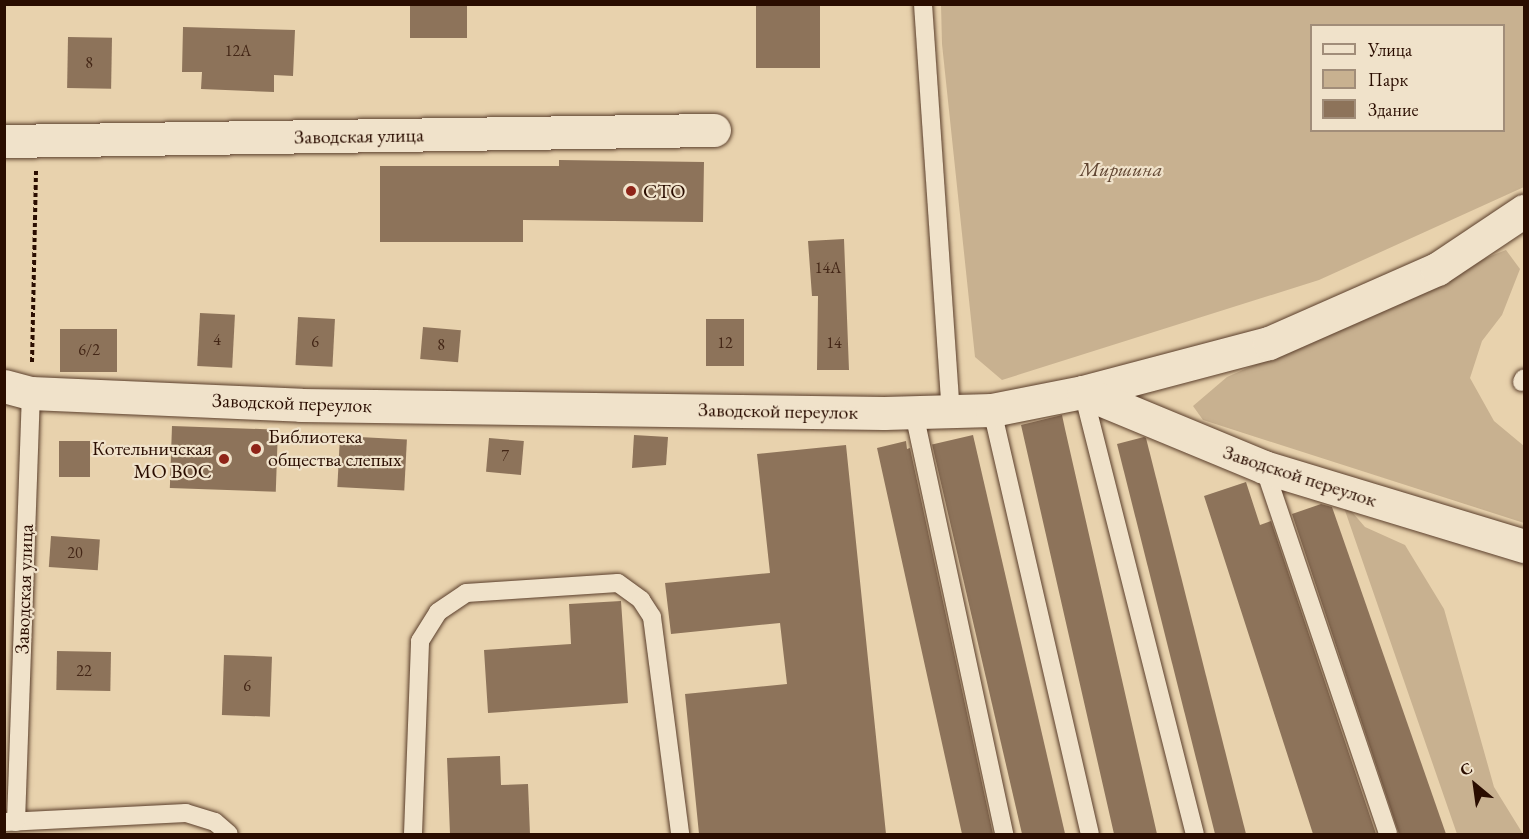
<!DOCTYPE html>
<meta charset="utf-8">
<style>
body{margin:0}
#map{position:relative;width:1529px;height:839px;overflow:hidden;background:#e8d2ad;font-family:"EB Garamond",serif}
div>[style]{position:absolute}
.green>*{inset:0;background:#c8b190}
.building>*{inset:0;background:#8d735a;transform-origin:0 0}
.path>*{height:4px;margin-top:-2px;transform-origin:0;background:repeating-linear-gradient(90deg,#2a0d00 0 4.5px,transparent 0 7.5px)}
.roads{filter:drop-shadow(0 0 2px #5a3e2b) drop-shadow(0 0 2px #5a3e2b)}
.lane>*{height:18px;margin:-9px;padding:0 9px;transform-origin:9px;border-radius:9px;background:#f0e2ca}
.street>*{height:33px;margin:-16.5px;padding:0 16.5px;transform-origin:16.5px;border-radius:16.5px;background:#f0e2ca}
.dots>*{width:16px;height:16px;translate:-50% -50%;box-sizing:border-box;border:3px solid #f0e2ca;border-radius:50%}
span{translate:-50% -50%;white-space:nowrap;text-align:center;line-height:1.15;-webkit-text-stroke:4.5px #f0e2ca;paint-order:stroke}
.number-label{font-size:16px;color:#432616}
.number-label span{-webkit-text-stroke-width:0}
.street-label{font-size:20px;color:#2a0d00}
.park-label{font-size:20px;color:#614632;font-style:italic}
.poi-label{font-size:20px;color:#2a0d00}
.left{translate:0 -50%;text-align:left}
.right{translate:-100% -50%;text-align:right}
.frame{position:absolute;inset:0;border:6px solid #2a0d00;pointer-events:none}
.legend{position:absolute;left:1310px;top:24px;width:195px;height:108px;box-sizing:border-box;background:#f0e2ca;border:2px solid #a18d79;margin:0;padding:8px 10px;list-style:none;font-size:18px;color:#2a0d00}
.legend li{display:flex;align-items:center;gap:12px;height:30px}
.legend b{width:30px;border:2px solid #a18d79}
.north{position:absolute;left:1445px;top:755px;width:60px;height:60px;-webkit-text-stroke:4px #f0e2ca;paint-order:stroke;rotate:331deg;font-size:16px;font-weight:700;line-height:24px;text-align:center;color:#2a0d00}
.north::after{content:'';display:block;margin:auto;width:21px;height:27px;background:#2a0d00;clip-path:polygon(50% 0,100% 100%,50% 72%,0 100%)}
</style>
<div id="map">
<div class="green">
<div style="clip-path:polygon(evenodd,941px 5px,1524px 5px,1524px 187px,1319px 280px,1002px 380px,975px 357px,942px 44px,941px 5px,1312px 26px,1504px 26px,1504px 130px,1312px 130px,1312px 26px)"></div>
<div style="clip-path:polygon(1506px 250px,1520px 269px,1502px 315px,1482px 341px,1470px 378px,1494px 421px,1524px 446px,1524px 523px,1203px 420px,1193px 406px,1227px 377px,1394px 304px,1450px 272px)"></div>
<div style="clip-path:polygon(1341px 499px,1365px 527px,1405px 545px,1444px 609px,1494px 787px,1523px 834px,1457px 834px)"></div>
</div>
<div class="building">
<div style="left:410px;top:4px;width:57px;height:34px"></div>
<div style="left:756px;top:4px;width:64px;height:64px"></div>
<div style="clip-path:polygon(183px 27px,295px 30px,293px 76px,274px 75px,274px 92px,201px 89px,202px 72px,182px 72px)"></div>
<div style="left:68px;top:37px;width:44px;height:51px;rotate:1deg"></div>
<div style="clip-path:polygon(559px 160px,704px 162px,703px 222px,523px 220px,523px 242px,380px 242px,380px 166px,559px 166px)"></div>
<div style="clip-path:polygon(844px 239px,849px 370px,817px 370px,818px 296px,812px 296px,808px 241px)"></div>
<div style="left:200px;top:313px;width:35px;height:53px;rotate:3deg"></div>
<div style="left:298px;top:317px;width:37px;height:48px;rotate:3deg"></div>
<div style="left:706px;top:319px;width:38px;height:47px"></div>
<div style="left:423px;top:327px;width:38px;height:32px;rotate:5deg"></div>
<div style="left:60px;top:329px;width:57px;height:43px"></div>
<div style="clip-path:polygon(1062px 415px,1065px 429px,1157px 834px,1114px 834px,1021px 425px)"></div>
<div style="left:172px;top:426px;width:106px;height:62px;rotate:2deg"></div>
<div style="clip-path:polygon(634px 435px,668px 437px,666px 465px,632px 468px)"></div>
<div style="left:973px;top:435px;width:409px;height:42px;rotate:77deg"></div>
<div style="left:340px;top:436px;width:67px;height:51px;rotate:3deg"></div>
<div style="clip-path:polygon(1144px 437px,1146px 438px,1246px 834px,1215px 834px,1117px 444px)"></div>
<div style="left:489px;top:438px;width:35px;height:34px;rotate:5deg"></div>
<div style="left:59px;top:441px;width:31px;height:36px"></div>
<div style="clip-path:polygon(906px 441px,907px 449px,910px 448px,993px 834px,962px 834px,877px 448px)"></div>
<div style="clip-path:polygon(846px 445px,886px 834px,699px 834px,685px 694px,787px 684px,780px 623px,671px 634px,665px 583px,770px 573px,757px 454px)"></div>
<div style="clip-path:polygon(1246px 482px,1260px 525px,1271px 521px,1376px 834px,1313px 834px,1204px 496px)"></div>
<div style="clip-path:polygon(1321px 504px,1332px 507px,1446px 834px,1399px 834px,1292px 514px)"></div>
<div style="left:51px;top:536px;width:49px;height:31px;rotate:4deg"></div>
<div style="clip-path:polygon(621px 601px,628px 703px,488px 713px,484px 650px,571px 644px,569px 604px)"></div>
<div style="left:57px;top:651px;width:54px;height:39px;rotate:1deg"></div>
<div style="left:224px;top:655px;width:48px;height:60px;rotate:2deg"></div>
<div style="clip-path:polygon(500px 756px,501px 785px,528px 784px,530px 834px,450px 834px,447px 758px)"></div>
</div>
<div class="path">
<div style="left:32px;top:362px;width:191px;rotate:-88.8deg"></div>
</div>
<div class="roads">
<div class="lane">
<div style="left:923px;top:4px;width:409px;rotate:86.1deg"></div>
<div style="left:1522px;top:382px;width:4px;rotate:-63deg"></div>
<div style="left:1083px;top:392px;width:456px;rotate:75.8deg"></div>
<div style="left:992px;top:410px;width:435px;rotate:77deg"></div>
<div style="left:914px;top:413px;width:431px;rotate:77.9deg"></div>
<div style="left:1264px;top:467px;width:387px;rotate:71.3deg"></div>
<div style="left:6px;top:822px;width:180px;rotate:-2.9deg"></div>
<div style="left:186px;top:813px;width:30px;rotate:17deg"></div>
<div style="left:215px;top:822px;width:18px;rotate:41deg"></div>
<div style="left:16px;top:822px;width:429px;rotate:-88deg"></div>
<div style="left:413px;top:834px;width:193px;rotate:-87.9deg"></div>
<div style="left:420px;top:641px;width:34px;rotate:-58deg"></div>
<div style="left:438px;top:612px;width:34px;rotate:-34deg"></div>
<div style="left:466px;top:593px;width:152px;rotate:-3.8deg"></div>
<div style="left:618px;top:583px;width:29px;rotate:36deg"></div>
<div style="left:641px;top:600px;width:20px;rotate:57deg"></div>
<div style="left:652px;top:617px;width:219px;rotate:82.6deg"></div>
</div>
<div class="street">
<div style="left:4px;top:141px;width:710px;rotate:-0.89deg"></div>
<div style="left:4px;top:386px;width:28px;rotate:15deg"></div>
<div style="left:31px;top:393px;width:270px;rotate:2.5deg"></div>
<div style="left:301px;top:405px;width:583px;rotate:0.79deg"></div>
<div style="left:884px;top:413px;width:108px;rotate:-1.6deg"></div>
<div style="left:992px;top:410px;width:93px;rotate:-11.2deg"></div>
<div style="left:1083px;top:392px;width:192px;rotate:-14.8deg"></div>
<div style="left:1269px;top:343px;width:184px;rotate:-23.8deg"></div>
<div style="left:1437px;top:269px;width:105px;rotate:-33.7deg"></div>
<div style="left:1083px;top:392px;width:196px;rotate:22.5deg"></div>
<div style="left:1264px;top:467px;width:272px;rotate:16.9deg"></div>
</div>
</div>
<div class="dots">
<div style="left:631px;top:191px;background:#8f2418"></div>
<div style="left:256px;top:449px;background:#8f2418"></div>
<div style="left:224px;top:459px;background:#8f2418"></div>
</div>
<div class="number-label">
<span style="left:238px;top:51px">12А</span>
<span style="left:89px;top:63px">8</span>
<span style="left:828px;top:268px">14А</span>
<span style="left:217px;top:340px">4</span>
<span style="left:315px;top:342px">6</span>
<span style="left:725px;top:343px">12</span>
<span style="left:834px;top:343px">14</span>
<span style="left:441px;top:345px">8</span>
<span style="left:89px;top:350px">6/2</span>
<span style="left:505px;top:456px">7</span>
<span style="left:75px;top:553px">20</span>
<span style="left:84px;top:671px">22</span>
<span style="left:247px;top:686px">6</span>
</div>
<div class="street-label">
<span style="left:359px;top:136px;rotate:-1deg">Заводская улица</span>
<span style="left:292px;top:403px;rotate:2deg">Заводской переулок</span>
<span style="left:778px;top:411px;rotate:1deg">Заводской переулок</span>
<span style="left:1300px;top:476px;rotate:18deg">Заводской переулок</span>
<span style="left:24px;top:589px;rotate:-88deg">Заводская улица</span>
</div>
<div class="park-label">
<span style="left:1121px;top:169px">Миршина</span>
</div>
<div class="poi-label">
<span class="left" style="left:643px;top:191px">СТО</span>
<span class="left" style="left:268px;top:448px">Библиотека<br>общества слепых</span>
<span class="right" style="left:212px;top:460px">Котельничская<br>МО ВОС</span>
</div>
<div class="frame"></div>
<ul class="legend">
<li><b style="height:8px;background:#f0e2ca"></b>Улица</li>
<li><b style="height:16px;background:#c8b190"></b>Парк</li>
<li><b style="height:16px;background:#8d735a"></b>Здание</li>
</ul>
<div class="north">С</div>
</div>
